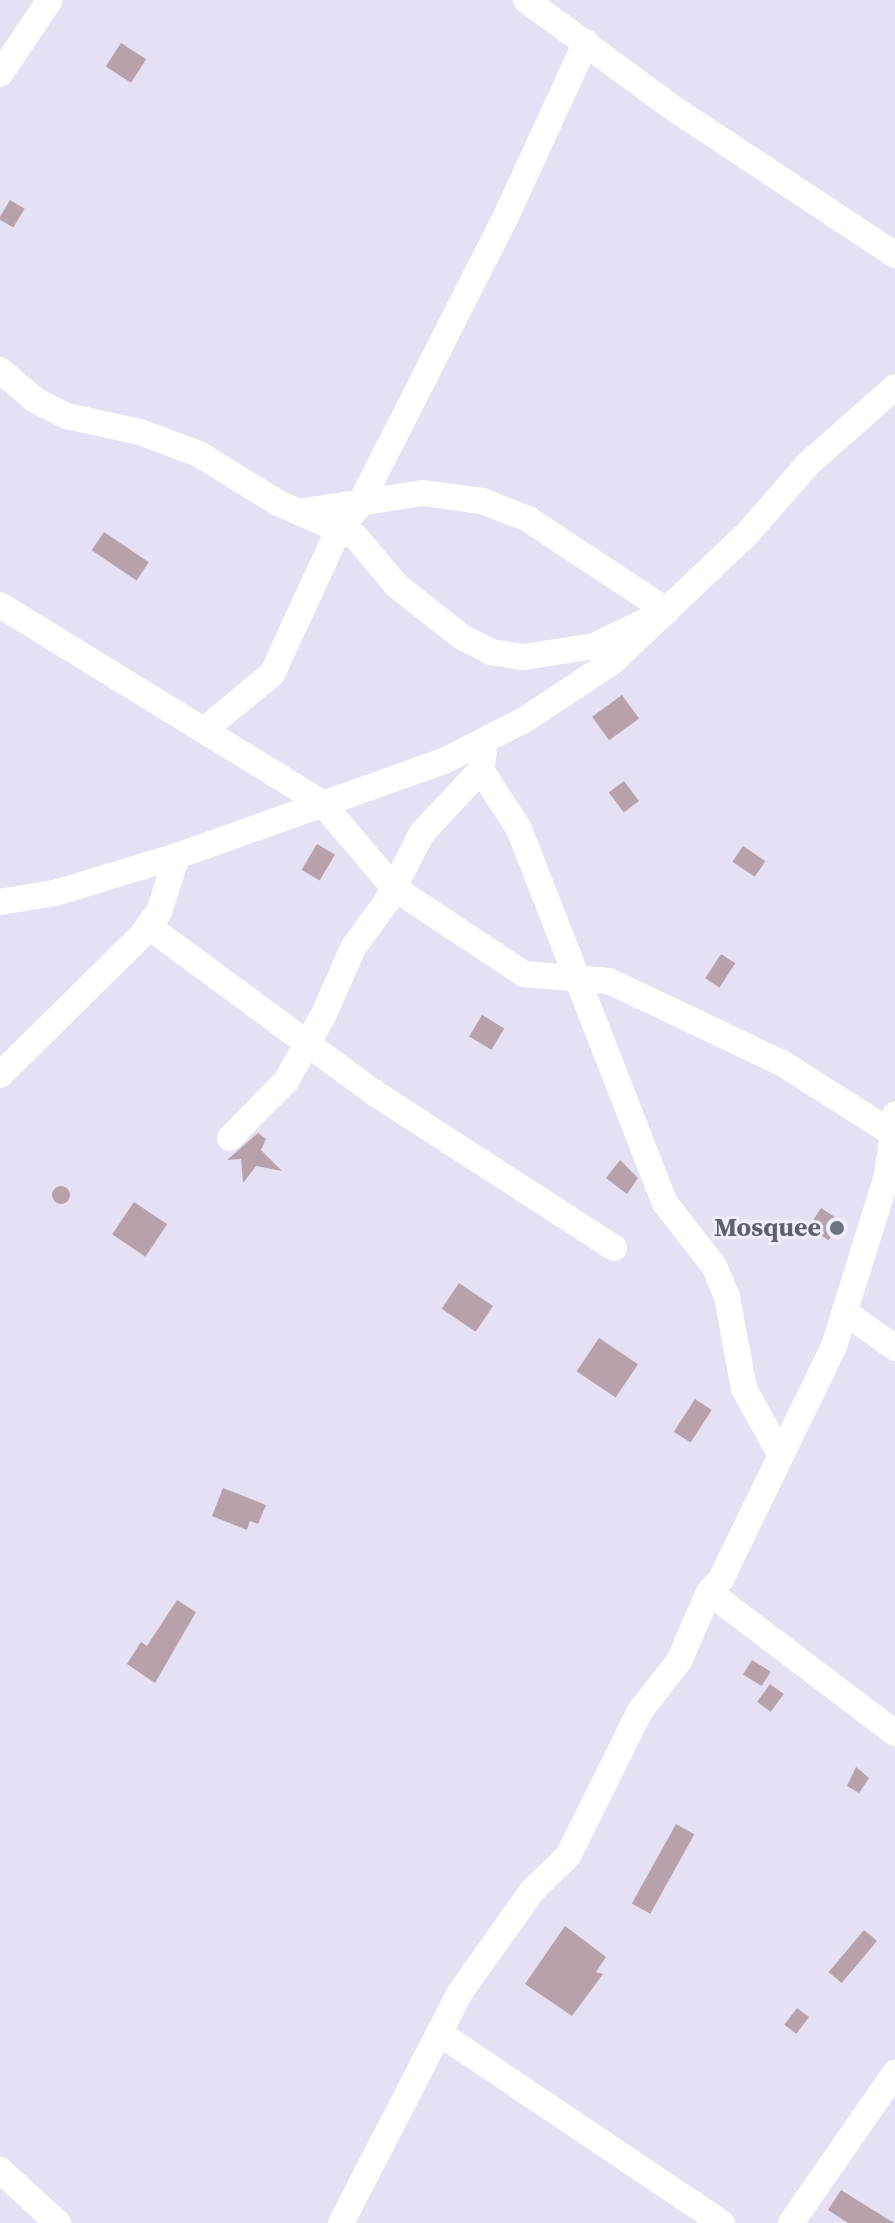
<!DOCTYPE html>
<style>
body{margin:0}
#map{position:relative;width:895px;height:2223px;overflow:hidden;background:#e5e0f4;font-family:"Source Serif 4",serif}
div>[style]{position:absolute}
.building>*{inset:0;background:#b7a1ab;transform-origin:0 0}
.round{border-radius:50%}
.minor>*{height:26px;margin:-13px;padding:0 13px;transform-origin:13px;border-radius:13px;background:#fff}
.dots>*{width:22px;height:22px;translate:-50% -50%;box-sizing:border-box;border:4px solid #f2edfe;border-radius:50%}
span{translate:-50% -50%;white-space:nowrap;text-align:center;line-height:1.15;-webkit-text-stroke:6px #f2edfe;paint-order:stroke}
.worship-label{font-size:26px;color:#5b616d;font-weight:700}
.right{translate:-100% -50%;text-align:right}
</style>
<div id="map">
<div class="building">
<div style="left:121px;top:43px;width:30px;height:28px;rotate:33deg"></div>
<div style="left:10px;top:200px;width:17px;height:22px;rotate:31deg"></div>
<div style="left:104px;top:532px;width:54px;height:22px;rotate:34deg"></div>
<div style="left:622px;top:695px;width:29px;height:37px;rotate:54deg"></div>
<div style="left:624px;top:781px;width:25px;height:19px;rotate:53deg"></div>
<div style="left:317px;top:844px;width:21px;height:30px;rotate:31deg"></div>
<div style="left:743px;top:846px;width:27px;height:19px;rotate:34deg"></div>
<div style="left:721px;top:954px;width:17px;height:29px;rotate:33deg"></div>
<div style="left:482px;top:1015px;width:26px;height:25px;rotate:31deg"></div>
<div style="clip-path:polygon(258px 1133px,266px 1139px,261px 1150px,282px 1171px,256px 1166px,243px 1183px,241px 1159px,227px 1160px)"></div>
<div style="clip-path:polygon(620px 1160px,638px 1178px,627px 1194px,606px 1178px)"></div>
<div class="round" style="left:52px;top:1186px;width:18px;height:18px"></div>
<div style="left:134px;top:1202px;width:40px;height:39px;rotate:34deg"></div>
<div style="left:821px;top:1208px;width:24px;height:23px;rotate:33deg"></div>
<div style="left:459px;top:1283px;width:41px;height:31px;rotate:34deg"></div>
<div style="left:599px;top:1338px;width:47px;height:40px;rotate:34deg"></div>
<div style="left:695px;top:1399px;width:20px;height:39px;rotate:33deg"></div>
<div style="clip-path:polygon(223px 1488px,266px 1505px,258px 1524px,250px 1521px,247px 1530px,212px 1516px)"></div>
<div style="clip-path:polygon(177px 1600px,196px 1612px,155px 1683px,127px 1664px,141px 1642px,147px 1646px)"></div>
<div style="left:752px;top:1660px;width:22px;height:17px;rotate:32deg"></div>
<div style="left:770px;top:1684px;width:17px;height:22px;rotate:36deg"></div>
<div style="clip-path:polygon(856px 1767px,869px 1778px,859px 1793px,847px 1786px)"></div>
<div style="left:676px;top:1824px;width:21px;height:91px;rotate:29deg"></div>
<div style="clip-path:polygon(565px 1926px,606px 1957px,596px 1972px,603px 1974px,572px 2016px,525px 1984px)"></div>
<div style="left:864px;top:1930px;width:17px;height:55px;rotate:40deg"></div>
<div style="left:797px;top:2008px;width:15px;height:21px;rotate:37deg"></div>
<div style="clip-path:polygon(841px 2190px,865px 2205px,894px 2223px,848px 2223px,828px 2210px)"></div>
</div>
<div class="minor">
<div style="left:526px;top:0;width:186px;rotate:36.3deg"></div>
<div style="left:676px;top:110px;width:263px;rotate:33.5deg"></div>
<div style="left:0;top:74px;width:89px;rotate:-56deg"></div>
<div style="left:0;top:370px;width:46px;rotate:40.6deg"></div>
<div style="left:35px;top:400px;width:36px;rotate:27deg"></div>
<div style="left:67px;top:416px;width:75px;rotate:12.4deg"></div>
<div style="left:140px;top:432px;width:63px;rotate:20.4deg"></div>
<div style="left:199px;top:454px;width:93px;rotate:31.8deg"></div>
<div style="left:278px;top:503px;width:85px;rotate:23.6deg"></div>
<div style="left:356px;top:537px;width:64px;rotate:50.1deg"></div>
<div style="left:397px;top:586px;width:83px;rotate:38.1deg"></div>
<div style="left:462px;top:637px;width:33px;rotate:27deg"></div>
<div style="left:491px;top:652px;width:33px;rotate:9deg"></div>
<div style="left:524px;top:657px;width:71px;rotate:-8.9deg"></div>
<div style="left:594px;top:646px;width:81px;rotate:-25.6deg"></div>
<div style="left:667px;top:611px;width:167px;rotate:-146.5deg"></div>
<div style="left:528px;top:519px;width:49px;rotate:-158.6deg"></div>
<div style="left:482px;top:501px;width:60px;rotate:-172.3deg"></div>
<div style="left:423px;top:493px;width:125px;rotate:171.3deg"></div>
<div style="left:0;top:605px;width:378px;rotate:31.6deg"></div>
<div style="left:322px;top:803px;width:111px;rotate:49.7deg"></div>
<div style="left:394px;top:888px;width:156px;rotate:33.5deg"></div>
<div style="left:524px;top:974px;width:85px;rotate:4.7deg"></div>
<div style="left:609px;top:981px;width:191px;rotate:25.4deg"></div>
<div style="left:782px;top:1063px;width:130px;rotate:32.5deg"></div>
<div style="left:204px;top:730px;width:88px;rotate:-39.5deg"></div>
<div style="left:272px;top:674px;width:160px;rotate:-65.2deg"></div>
<div style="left:339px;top:529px;width:30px;rotate:-49deg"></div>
<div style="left:359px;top:506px;width:327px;rotate:-63.1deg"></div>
<div style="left:507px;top:214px;width:189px;rotate:-65.3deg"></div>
<div style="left:481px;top:770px;width:70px;rotate:57.2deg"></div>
<div style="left:519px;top:829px;width:401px;rotate:68.7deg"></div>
<div style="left:665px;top:1203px;width:80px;rotate:52.1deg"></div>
<div style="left:714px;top:1266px;width:34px;rotate:67deg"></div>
<div style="left:727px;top:1297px;width:94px;rotate:79.5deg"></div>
<div style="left:744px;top:1389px;width:72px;rotate:60.9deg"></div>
<div style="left:0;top:902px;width:56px;rotate:-9.3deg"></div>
<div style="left:55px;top:893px;width:127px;rotate:-16.9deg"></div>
<div style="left:177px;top:856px;width:283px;rotate:-19.6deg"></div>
<div style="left:444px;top:761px;width:92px;rotate:-27.1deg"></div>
<div style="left:526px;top:719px;width:103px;rotate:-33.5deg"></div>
<div style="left:612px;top:662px;width:186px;rotate:-43.5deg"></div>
<div style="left:747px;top:534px;width:93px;rotate:-48.9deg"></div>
<div style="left:808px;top:464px;width:116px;rotate:-41.5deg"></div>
<div style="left:148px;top:926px;width:280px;rotate:36.4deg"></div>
<div style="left:373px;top:1092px;width:287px;rotate:32.9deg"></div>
<div style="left:0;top:1075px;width:199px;rotate:-44.6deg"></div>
<div style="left:142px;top:935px;width:29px;rotate:-54deg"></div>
<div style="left:159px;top:912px;width:59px;rotate:-72.2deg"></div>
<div style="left:230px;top:1138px;width:80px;rotate:-45.5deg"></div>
<div style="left:286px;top:1081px;width:77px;rotate:-60.4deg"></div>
<div style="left:324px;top:1014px;width:72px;rotate:-66.3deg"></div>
<div style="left:353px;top:948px;width:58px;rotate:-54.1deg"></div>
<div style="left:387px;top:901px;width:76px;rotate:-62.8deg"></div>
<div style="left:422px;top:833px;width:86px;rotate:-46.9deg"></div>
<div style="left:481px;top:770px;width:18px;rotate:-81deg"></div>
<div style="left:845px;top:1312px;width:62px;rotate:35.8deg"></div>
<div style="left:709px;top:1592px;width:233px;rotate:37.2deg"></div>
<div style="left:439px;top:2033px;width:341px;rotate:33.9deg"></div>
<div style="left:0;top:2170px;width:79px;rotate:42.4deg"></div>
<div style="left:341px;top:2223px;width:258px;rotate:-62.7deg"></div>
<div style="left:459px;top:1994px;width:126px;rotate:-54.7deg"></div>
<div style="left:532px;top:1891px;width:50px;rotate:-44.2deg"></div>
<div style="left:568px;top:1856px;width:162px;rotate:-63.6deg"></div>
<div style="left:640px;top:1711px;width:63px;rotate:-52deg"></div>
<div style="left:679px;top:1661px;width:75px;rotate:-66.5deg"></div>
<div style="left:709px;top:1592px;width:18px;rotate:-47deg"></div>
<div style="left:721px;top:1579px;width:259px;rotate:-64.1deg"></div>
<div style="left:834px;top:1346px;width:178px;rotate:-72.7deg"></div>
<div style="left:887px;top:1176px;width:62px;rotate:-82.5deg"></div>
<div style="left:791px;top:2223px;width:183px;rotate:-55.3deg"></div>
</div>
<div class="dots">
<div style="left:837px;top:1228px;background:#6b7280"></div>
</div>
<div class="worship-label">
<span class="right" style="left:821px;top:1228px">Mosquee</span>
</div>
</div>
